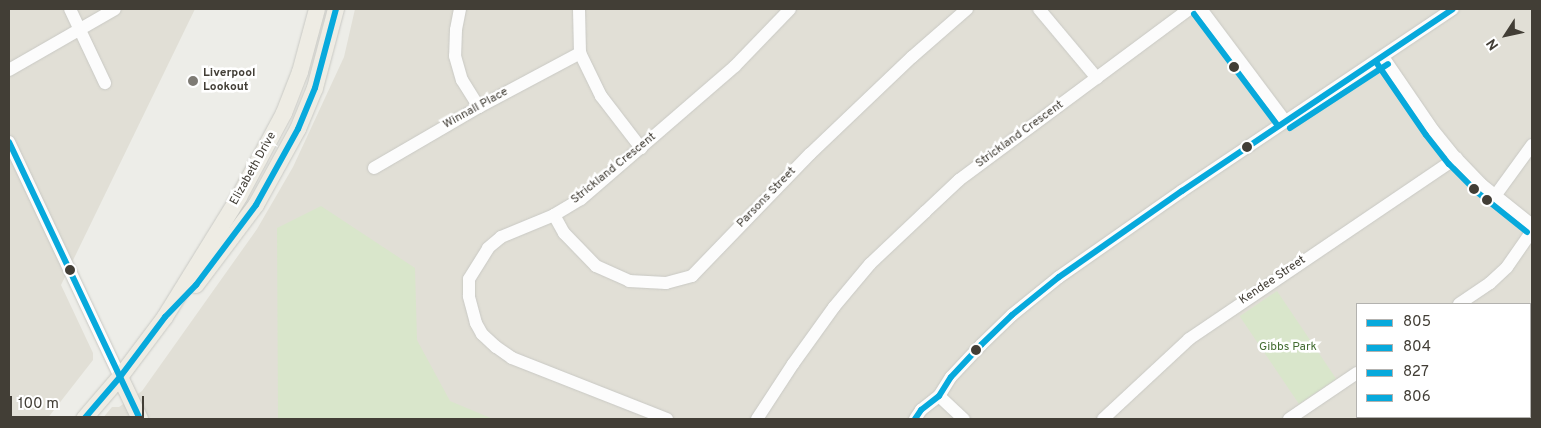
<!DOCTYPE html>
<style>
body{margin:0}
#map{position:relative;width:1541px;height:428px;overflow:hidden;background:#edede8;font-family:Overpass,sans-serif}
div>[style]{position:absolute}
.residential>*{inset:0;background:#e1dfd6}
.green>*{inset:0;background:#d9e6cb;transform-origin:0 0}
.roads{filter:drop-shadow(0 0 1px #c9c9c4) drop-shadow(0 0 1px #c9c9c4)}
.minor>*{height:12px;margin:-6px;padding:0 6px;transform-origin:6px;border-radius:6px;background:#fcfcfc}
.major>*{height:16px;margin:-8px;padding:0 8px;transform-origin:8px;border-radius:8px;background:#eeece4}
.bus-1>*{height:6px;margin:-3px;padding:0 3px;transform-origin:3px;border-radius:3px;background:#07a9dc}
.bus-2>*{height:6px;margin:-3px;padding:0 3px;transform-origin:3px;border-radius:3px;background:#07a9dc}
.bus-3>*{height:6px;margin:-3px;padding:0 3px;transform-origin:3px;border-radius:3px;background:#07a9dc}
.bus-4>*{height:6px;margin:-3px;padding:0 3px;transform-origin:3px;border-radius:3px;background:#07a9dc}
.dots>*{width:14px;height:14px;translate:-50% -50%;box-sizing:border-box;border:2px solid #fff;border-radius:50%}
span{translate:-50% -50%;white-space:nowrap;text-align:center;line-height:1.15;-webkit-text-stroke:5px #fff;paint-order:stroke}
.poi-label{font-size:12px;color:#423e36;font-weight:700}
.left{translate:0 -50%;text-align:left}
.street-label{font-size:12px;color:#423e36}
.park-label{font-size:12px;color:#436c31}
.frame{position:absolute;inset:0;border:10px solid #423e36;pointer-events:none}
.legend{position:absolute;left:1356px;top:303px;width:175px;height:115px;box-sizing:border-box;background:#fff;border:1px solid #b3b2af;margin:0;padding:6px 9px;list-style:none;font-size:15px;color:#423e36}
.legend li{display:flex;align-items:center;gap:10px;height:25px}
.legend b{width:25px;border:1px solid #b3b2af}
.north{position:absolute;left:1481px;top:10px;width:50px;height:50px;-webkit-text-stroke:4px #fff;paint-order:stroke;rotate:235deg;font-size:14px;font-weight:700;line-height:20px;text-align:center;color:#423e36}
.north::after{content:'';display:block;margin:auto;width:18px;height:22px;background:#423e36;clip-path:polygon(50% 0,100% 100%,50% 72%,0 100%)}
.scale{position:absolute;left:10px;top:396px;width:134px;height:22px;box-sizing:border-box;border:2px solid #423e36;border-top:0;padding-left:6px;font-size:15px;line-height:18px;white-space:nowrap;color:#423e36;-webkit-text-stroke:4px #fff;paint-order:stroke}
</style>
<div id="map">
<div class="residential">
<div style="clip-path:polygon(9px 9px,195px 9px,61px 285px,93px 353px,93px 360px,47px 419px,9px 419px)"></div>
<div style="clip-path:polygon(evenodd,355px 9px,1532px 9px,1532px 419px,102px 419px,112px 407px,119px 407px,142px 391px,257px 229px,293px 167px,344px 57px,355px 9px,1357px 304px,1530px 304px,1530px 417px,1357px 417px,1357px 304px)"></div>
</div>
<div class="green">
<div style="clip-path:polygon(321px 206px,415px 268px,417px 340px,450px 401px,493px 419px,278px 419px,277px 228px)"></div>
<div style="left:1277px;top:291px;width:106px;height:45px;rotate:56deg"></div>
</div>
<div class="roads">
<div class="minor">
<div style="left:70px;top:9px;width:82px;rotate:64.7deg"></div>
<div style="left:460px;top:9px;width:21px;rotate:101deg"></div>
<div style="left:456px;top:30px;width:26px;rotate:92deg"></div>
<div style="left:455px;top:56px;width:25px;rotate:74deg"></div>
<div style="left:462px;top:80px;width:32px;rotate:58deg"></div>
<div style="left:579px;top:9px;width:44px;rotate:88.7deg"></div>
<div style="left:580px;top:53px;width:48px;rotate:64deg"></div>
<div style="left:601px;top:96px;width:66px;rotate:52.4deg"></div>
<div style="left:1039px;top:9px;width:90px;rotate:50deg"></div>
<div style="left:1201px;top:9px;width:140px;rotate:53.1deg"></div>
<div style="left:1383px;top:57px;width:88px;rotate:55.6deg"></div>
<div style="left:1433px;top:130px;width:36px;rotate:51deg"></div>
<div style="left:1456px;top:158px;width:37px;rotate:46deg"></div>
<div style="left:1482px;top:185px;width:64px;rotate:38.7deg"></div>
<div style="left:9px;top:70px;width:122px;rotate:-29.9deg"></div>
<div style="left:9px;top:142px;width:260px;rotate:64.7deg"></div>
<div style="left:374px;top:168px;width:121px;rotate:-30.2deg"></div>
<div style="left:479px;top:107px;width:115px;rotate:-28.1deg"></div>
<div style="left:1495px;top:196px;width:63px;rotate:-54deg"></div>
<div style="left:554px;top:215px;width:21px;rotate:61deg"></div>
<div style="left:564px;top:233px;width:46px;rotate:45.9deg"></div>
<div style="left:596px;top:266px;width:36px;rotate:24deg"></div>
<div style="left:629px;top:281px;width:37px;rotate:3deg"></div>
<div style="left:666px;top:283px;width:27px;rotate:-15deg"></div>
<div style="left:692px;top:276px;width:170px;rotate:-46deg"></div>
<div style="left:810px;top:154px;width:141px;rotate:-43.6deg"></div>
<div style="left:912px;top:57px;width:73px;rotate:-41.1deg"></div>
<div style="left:1459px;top:304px;width:37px;rotate:-34deg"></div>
<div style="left:1490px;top:283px;width:23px;rotate:-43deg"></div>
<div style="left:1507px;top:267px;width:44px;rotate:-55.2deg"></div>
<div style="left:939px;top:396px;width:34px;rotate:43deg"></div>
<div style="left:1530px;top:404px;width:3px;rotate:-45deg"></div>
<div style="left:667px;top:419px;width:167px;rotate:-158.5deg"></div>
<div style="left:512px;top:358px;width:19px;rotate:-145deg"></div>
<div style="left:496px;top:347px;width:19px;rotate:-137deg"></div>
<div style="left:482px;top:334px;width:13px;rotate:-119deg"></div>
<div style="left:476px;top:323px;width:28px;rotate:-105deg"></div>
<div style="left:469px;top:296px;width:17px;rotate:-90deg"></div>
<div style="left:469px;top:279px;width:36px;rotate:-58deg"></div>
<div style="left:488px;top:248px;width:17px;rotate:-40deg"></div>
<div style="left:501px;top:237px;width:57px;rotate:-22.5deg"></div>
<div style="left:554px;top:215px;width:31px;rotate:-31deg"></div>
<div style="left:581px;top:199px;width:203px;rotate:-40.8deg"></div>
<div style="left:735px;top:66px;width:79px;rotate:-46deg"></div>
<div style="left:757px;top:419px;width:66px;rotate:-56.8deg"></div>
<div style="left:793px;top:364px;width:70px;rotate:-54.3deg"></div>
<div style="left:834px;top:307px;width:56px;rotate:-50.1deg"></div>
<div style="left:870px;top:264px;width:76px;rotate:-43.4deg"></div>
<div style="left:925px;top:212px;width:47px;rotate:-43.3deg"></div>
<div style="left:959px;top:180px;width:287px;rotate:-36.6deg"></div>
<div style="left:915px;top:419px;width:11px;rotate:-56deg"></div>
<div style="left:921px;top:410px;width:23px;rotate:-38deg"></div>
<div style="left:939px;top:396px;width:22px;rotate:-58deg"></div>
<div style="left:951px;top:377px;width:44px;rotate:-46.8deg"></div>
<div style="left:981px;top:345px;width:43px;rotate:-44.1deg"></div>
<div style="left:1012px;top:315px;width:60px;rotate:-39deg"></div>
<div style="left:1059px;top:277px;width:150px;rotate:-35deg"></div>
<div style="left:1182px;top:191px;width:326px;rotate:-33.9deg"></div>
<div style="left:1103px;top:419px;width:117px;rotate:-42.9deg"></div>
<div style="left:1189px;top:339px;width:323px;rotate:-34.1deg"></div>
<div style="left:1289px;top:419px;width:82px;rotate:-34.1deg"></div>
<div style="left:1510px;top:419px;width:4px;rotate:-27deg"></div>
</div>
<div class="major">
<div style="left:196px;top:285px;width:100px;rotate:-53.1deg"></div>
<div style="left:256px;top:205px;width:87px;rotate:-61.1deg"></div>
<div style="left:298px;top:129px;width:44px;rotate:-67.5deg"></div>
<div style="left:315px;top:88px;width:82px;rotate:-75.1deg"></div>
<div style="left:120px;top:377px;width:47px;rotate:64.5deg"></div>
<div style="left:84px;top:419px;width:55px;rotate:-49.4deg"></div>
<div style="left:120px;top:377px;width:75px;rotate:-53.1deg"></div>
<div style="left:165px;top:317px;width:141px;rotate:-58.3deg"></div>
<div style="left:239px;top:197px;width:95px;rotate:-61.8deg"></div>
<div style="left:284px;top:113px;width:44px;rotate:-68.7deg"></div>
<div style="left:300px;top:72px;width:65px;rotate:-74.9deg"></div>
</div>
</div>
<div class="bus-1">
<div style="left:915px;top:419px;width:11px;rotate:-56deg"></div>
<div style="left:921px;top:410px;width:23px;rotate:-38deg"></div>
<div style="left:939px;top:396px;width:22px;rotate:-58deg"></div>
<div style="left:951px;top:377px;width:44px;rotate:-46.8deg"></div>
<div style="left:981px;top:345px;width:43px;rotate:-44.1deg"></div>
<div style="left:1012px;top:315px;width:60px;rotate:-39deg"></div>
<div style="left:1059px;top:277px;width:150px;rotate:-35deg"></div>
<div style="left:1182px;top:191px;width:326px;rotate:-33.9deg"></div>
</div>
<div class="bus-2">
<div style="left:1194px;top:14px;width:140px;rotate:53.1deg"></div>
<div style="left:1376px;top:62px;width:88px;rotate:55.6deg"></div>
<div style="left:1426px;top:135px;width:37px;rotate:52deg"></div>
<div style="left:1449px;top:164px;width:40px;rotate:45deg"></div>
<div style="left:1477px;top:192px;width:64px;rotate:38.7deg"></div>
<div style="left:1290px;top:128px;width:117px;rotate:-33.1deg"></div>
</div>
<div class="bus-3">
<div style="left:84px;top:419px;width:55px;rotate:-49.4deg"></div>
<div style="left:120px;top:377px;width:75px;rotate:-53.1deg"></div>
<div style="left:165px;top:317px;width:45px;rotate:-45.9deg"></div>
<div style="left:196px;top:285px;width:100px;rotate:-53.1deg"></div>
<div style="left:256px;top:205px;width:87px;rotate:-61.1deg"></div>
<div style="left:298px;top:129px;width:44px;rotate:-67.5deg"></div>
<div style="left:315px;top:88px;width:82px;rotate:-75.1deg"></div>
</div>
<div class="bus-4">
<div style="left:9px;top:142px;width:306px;rotate:64.7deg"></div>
</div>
<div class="dots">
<div style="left:1234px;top:67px;background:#423e36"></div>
<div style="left:193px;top:81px;background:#7e7b74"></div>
<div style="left:1247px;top:147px;background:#423e36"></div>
<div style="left:1474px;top:189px;background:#423e36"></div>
<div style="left:1487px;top:200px;background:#423e36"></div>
<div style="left:70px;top:270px;background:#423e36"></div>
<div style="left:976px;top:350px;background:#423e36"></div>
</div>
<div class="poi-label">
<span class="left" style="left:203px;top:81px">Liverpool<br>Lookout</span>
</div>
<div class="street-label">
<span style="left:476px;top:109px;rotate:-29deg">Winnall Place</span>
<span style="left:1020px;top:135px;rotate:-36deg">Strickland Crescent</span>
<span style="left:254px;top:169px;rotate:-61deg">Elizabeth Drive</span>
<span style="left:614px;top:169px;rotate:-39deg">Strickland Crescent</span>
<span style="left:767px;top:198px;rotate:-46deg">Parsons Street</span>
<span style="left:1273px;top:281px;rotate:-34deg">Kendee Street</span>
</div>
<div class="park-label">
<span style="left:1288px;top:348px">Gibbs Park</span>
</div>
<div class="frame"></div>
<ul class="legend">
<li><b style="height:6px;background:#07a9dc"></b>805</li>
<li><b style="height:6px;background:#07a9dc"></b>804</li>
<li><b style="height:6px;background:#07a9dc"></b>827</li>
<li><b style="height:6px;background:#07a9dc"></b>806</li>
</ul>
<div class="north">N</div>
<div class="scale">100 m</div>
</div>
